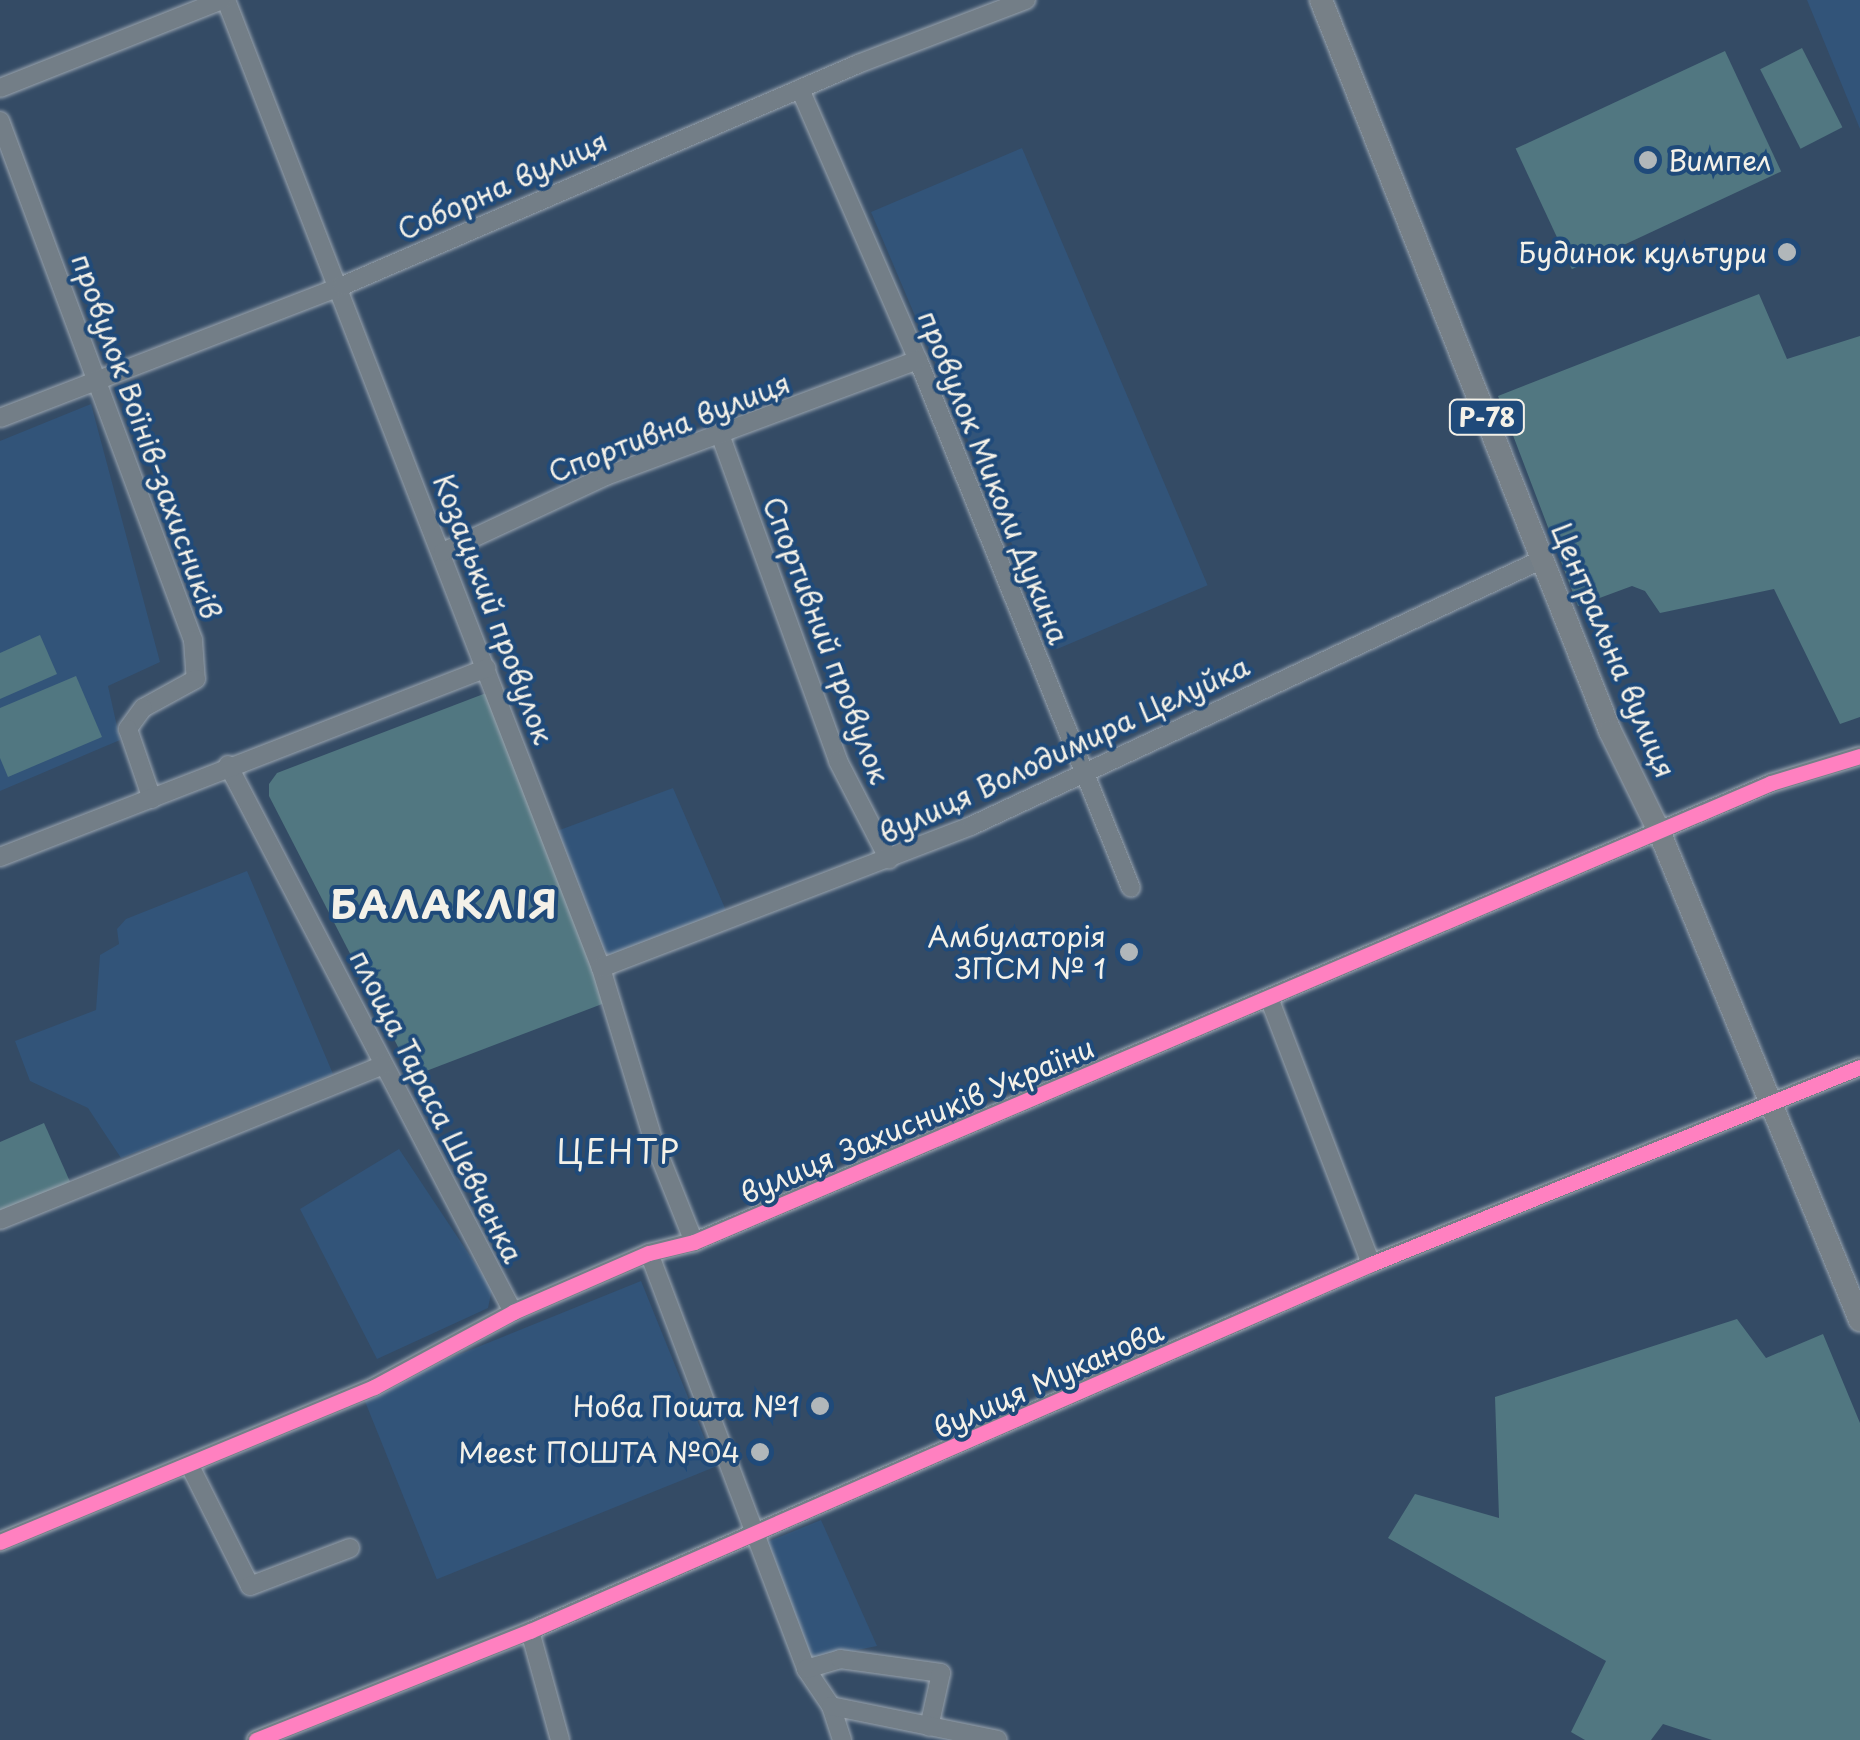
<!DOCTYPE html>
<meta charset="utf-8">
<style>
body{margin:0}
#map{position:relative;width:1860px;height:1740px;overflow:hidden;background:#344b65;font-family:"Playpen Sans",sans-serif}
div>[style]{position:absolute}
.built>*{inset:0;background:#325479;transform-origin:0 0}
.green>*{inset:0;background:#517781;transform-origin:0 0}
.roads{filter:drop-shadow(0 0 2px #9ba5af) drop-shadow(0 0 2px #9ba5af)}
.minor>*{height:18px;margin:-9px;padding:0 9px;transform-origin:9px;border-radius:9px;background:#737e87}
.major>*{height:22px;margin:-11px;padding:0 11px;transform-origin:11px;border-radius:11px;background:#778087}
.cycleway>*{height:15px;margin:-7.5px;padding:0 7.5px;transform-origin:7.5px;border-radius:7.5px;background:#ff80c0}
.dots>*{width:28px;height:28px;translate:-50% -50%;box-sizing:border-box;border:5px solid #1f4a7a;border-radius:50%}
span{translate:-50% -50%;white-space:nowrap;text-align:center;line-height:1.15;-webkit-text-stroke:8px #1f4a7a;paint-order:stroke}
.shield-label span{padding:2px 8px;background:#1f4a7a;border:2px solid;border-radius:8px;-webkit-text-stroke-width:0}
.shield-label{font-size:25px;color:#f4f1e8;font-weight:700}
.poi-label{font-size:28px;color:#f4f1e8}
.left{translate:0 -50%;text-align:left}
.right{translate:-100% -50%;text-align:right}
.street-label{font-size:28px;color:#f4f1e8}
.quarter-label{font-size:32px;color:#f4f1e8;letter-spacing:2.5px}
.district-label{font-size:38px;color:#f4f1e8;font-weight:700;letter-spacing:2.5px}
</style>
<div id="map">
<div class="built">
<div style="clip-path:polygon(1807px 0,1860px 0,1860px 129px)"></div>
<div style="left:1022px;top:148px;width:475px;height:164px;rotate:67deg"></div>
<div style="clip-path:polygon(91px 404px,160px 662px,108px 686px,120px 740px,0 791px,0 441px)"></div>
<div style="clip-path:polygon(673px 788px,727px 913px,611px 955px,602px 952px,557px 831px)"></div>
<div style="clip-path:polygon(247px 871px,333px 1074px,121px 1158px,88px 1108px,30px 1081px,15px 1041px,96px 1010px,100px 955px,119px 944px,117px 929px,126px 919px)"></div>
<div style="clip-path:polygon(399px 1149px,492px 1289px,488px 1308px,377px 1359px,300px 1209px)"></div>
<div style="left:641px;top:1281px;width:200px;height:301px;rotate:68deg"></div>
<div style="clip-path:polygon(821px 1520px,877px 1646px,812px 1659px,767px 1542px)"></div>
</div>
<div class="green">
<div style="left:1802px;top:48px;width:89px;height:47px;rotate:63deg"></div>
<div style="left:1725px;top:51px;width:133px;height:231px;rotate:65deg"></div>
<div style="clip-path:polygon(1759px 294px,1787px 359px,1860px 336px,1860px 717px,1840px 724px,1774px 589px,1660px 613px,1645px 591px,1632px 586px,1578px 606px,1498px 396px)"></div>
<div style="clip-path:polygon(40px 635px,57px 674px,0 699px,0 653px)"></div>
<div style="clip-path:polygon(76px 676px,102px 737px,8px 777px,0 758px,0 708px)"></div>
<div style="clip-path:polygon(494px 690px,610px 1001px,413px 1076px,269px 796px,269px 784px,277px 773px)"></div>
<div style="clip-path:polygon(44px 1123px,71px 1184px,0 1215px,0 1142px)"></div>
<div style="clip-path:polygon(1737px 1319px,1766px 1358px,1823px 1334px,1860px 1423px,1860px 1740px,1712px 1740px,1663px 1724px,1651px 1740px,1585px 1740px,1571px 1732px,1606px 1661px,1388px 1538px,1415px 1494px,1499px 1518px,1495px 1397px)"></div>
</div>
<div class="roads">
<div class="minor">
<div style="left:226px;top:0;width:1038px;rotate:68.82deg"></div>
<div style="left:601px;top:968px;width:182px;rotate:73.1deg"></div>
<div style="left:654px;top:1142px;width:108px;rotate:68.2deg"></div>
<div style="left:0;top:88px;width:239px;rotate:-21.6deg"></div>
<div style="left:800px;top:89px;width:296px;rotate:66.5deg"></div>
<div style="left:918px;top:360px;width:569px;rotate:68.03deg"></div>
<div style="left:0;top:121px;width:554px;rotate:69.6deg"></div>
<div style="left:193px;top:640px;width:39px;rotate:86deg"></div>
<div style="left:196px;top:679px;width:60px;rotate:151.3deg"></div>
<div style="left:143px;top:708px;width:26px;rotate:126deg"></div>
<div style="left:128px;top:729px;width:74px;rotate:71.1deg"></div>
<div style="left:0;top:418px;width:367px;rotate:-21.1deg"></div>
<div style="left:342px;top:286px;width:562px;rotate:-23.28deg"></div>
<div style="left:858px;top:64px;width:180px;rotate:-20.9deg"></div>
<div style="left:721px;top:437px;width:344px;rotate:70.1deg"></div>
<div style="left:838px;top:761px;width:111px;rotate:62.7deg"></div>
<div style="left:443px;top:552px;width:180px;rotate:-25deg"></div>
<div style="left:606px;top:476px;width:333px;rotate:-20.4deg"></div>
<div style="left:228px;top:765px;width:617px;rotate:62.48deg"></div>
<div style="left:0;top:857px;width:522px;rotate:-21.21deg"></div>
<div style="left:601px;top:968px;width:396px;rotate:-21deg"></div>
<div style="left:971px;top:826px;width:629px;rotate:-25.02deg"></div>
<div style="left:1269px;top:998px;width:285px;rotate:69deg"></div>
<div style="left:0;top:1220px;width:413px;rotate:-22deg"></div>
<div style="left:649px;top:1253px;width:445px;rotate:69.3deg"></div>
<div style="left:806px;top:1669px;width:45px;rotate:56deg"></div>
<div style="left:831px;top:1706px;width:36px;rotate:72deg"></div>
<div style="left:190px;top:1466px;width:134px;rotate:63.4deg"></div>
<div style="left:250px;top:1586px;width:107px;rotate:-20.8deg"></div>
<div style="left:0;top:1542px;width:405px;rotate:-22.5deg"></div>
<div style="left:374px;top:1387px;width:158px;rotate:-28.3deg"></div>
<div style="left:513px;top:1312px;width:148px;rotate:-23.5deg"></div>
<div style="left:649px;top:1253px;width:46px;rotate:-13.7deg"></div>
<div style="left:694px;top:1242px;width:1171px;rotate:-23.08deg"></div>
<div style="left:1771px;top:783px;width:93px;rotate:-16.9deg"></div>
<div style="left:530px;top:1631px;width:113px;rotate:74.6deg"></div>
<div style="left:806px;top:1669px;width:35px;rotate:-16deg"></div>
<div style="left:840px;top:1659px;width:102px;rotate:7.9deg"></div>
<div style="left:941px;top:1673px;width:55px;rotate:102.5deg"></div>
<div style="left:831px;top:1706px;width:170px;rotate:11.5deg"></div>
<div style="left:256px;top:1740px;width:295px;rotate:-21.7deg"></div>
<div style="left:530px;top:1631px;width:918px;rotate:-23.58deg"></div>
<div style="left:1371px;top:1264px;width:527px;rotate:-21.94deg"></div>
</div>
<div class="major">
<div style="left:1321px;top:0;width:786px;rotate:68.43deg"></div>
<div style="left:1610px;top:731px;width:111px;rotate:63.9deg"></div>
<div style="left:1659px;top:831px;width:529px;rotate:67.66deg"></div>
</div>
</div>
<div class="cycleway">
<div style="left:0;top:1542px;width:405px;rotate:-22.5deg"></div>
<div style="left:374px;top:1387px;width:158px;rotate:-28.3deg"></div>
<div style="left:513px;top:1312px;width:148px;rotate:-23.5deg"></div>
<div style="left:649px;top:1253px;width:46px;rotate:-13.7deg"></div>
<div style="left:694px;top:1242px;width:1171px;rotate:-23.08deg"></div>
<div style="left:1771px;top:783px;width:93px;rotate:-16.9deg"></div>
<div style="left:256px;top:1740px;width:295px;rotate:-21.7deg"></div>
<div style="left:530px;top:1631px;width:918px;rotate:-23.58deg"></div>
<div style="left:1371px;top:1264px;width:527px;rotate:-21.94deg"></div>
</div>
<div class="dots">
<div style="left:1648px;top:160px;background:#b1b7ba"></div>
<div style="left:1787px;top:252px;background:#b1b7ba"></div>
<div style="left:1129px;top:952px;background:#b1b7ba"></div>
<div style="left:820px;top:1406px;background:#b1b7ba"></div>
<div style="left:760px;top:1452px;background:#b1b7ba"></div>
</div>
<div class="shield-label">
<span style="left:1487px;top:417px">Р-78</span>
</div>
<div class="poi-label">
<span class="left" style="left:1668px;top:160px">Вимпел</span>
<span class="right" style="left:1767px;top:252px">Будинок культури</span>
<span class="right" style="left:1106px;top:952px">Амбулаторія<br>ЗПСМ № 1</span>
<span class="right" style="left:800px;top:1406px">Нова Пошта №1</span>
<span class="right" style="left:740px;top:1452px">Meest ПОШТА №04</span>
</div>
<div class="street-label">
<span style="left:502px;top:185px;rotate:-24deg">Соборна вулиця</span>
<span style="left:669px;top:427px;rotate:-21deg">Спортивна вулиця</span>
<span style="left:147px;top:436px;rotate:70deg">провулок Воїнів-захисників</span>
<span style="left:994px;top:477px;rotate:68deg">провулок Миколи Дукина</span>
<span style="left:494px;top:609px;rotate:69deg">Козацький провулок</span>
<span style="left:827px;top:640px;rotate:69deg">Спортивний провулок</span>
<span style="left:1614px;top:650px;rotate:67deg">Центральна вулиця</span>
<span style="left:1064px;top:749px;rotate:-25deg">вулиця Володимира Целуйка</span>
<span style="left:437px;top:1106px;rotate:63deg">площа Тараса Шевченка</span>
<span style="left:917px;top:1120px;rotate:-23deg">вулиця Захисників України</span>
<span style="left:1048px;top:1379px;rotate:-24deg">вулиця Муканова</span>
</div>
<div class="quarter-label">
<span style="left:619px;top:1151px">ЦЕНТР</span>
</div>
<div class="district-label">
<span style="left:445px;top:904px">БАЛАКЛІЯ</span>
</div>
</div>
